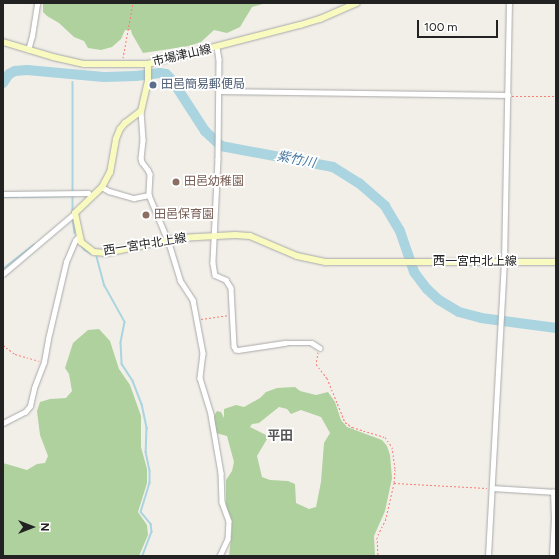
<!DOCTYPE html>
<meta charset="utf-8">
<style>
body{margin:0}
#map{position:relative;width:559px;height:559px;overflow:hidden;background:#f2efe9;font-family:Figtree,"Noto Sans JP",sans-serif}
div>[style]{position:absolute}
.forest>*{inset:0;background:#aed19e}
.stream>*{height:1.5px;margin:-0.75px;padding:0 0.75px;transform-origin:0.75px;border-radius:0.75px;background:#aad4df}
.river>*{height:10px;margin:-5px;padding:0 5px;transform-origin:5px;border-radius:5px;background:#aad4df}
.path>*{height:1px;margin-top:-0.5px;transform-origin:0;background:repeating-linear-gradient(90deg,#f97e73 0 2px,transparent 0 4px)}
.roads{filter:drop-shadow(0 0 1px #a9a9a9) drop-shadow(0 0 1px #a9a9a9)}
.street>*{height:4.5px;margin:-2.25px;padding:0 2.25px;transform-origin:2.25px;border-radius:2.25px;background:#fff}
.secondary>*{height:6px;margin:-3px;padding:0 3px;transform-origin:3px;border-radius:3px;background:#f8fabf}
.dots>*{width:11px;height:11px;translate:-50% -50%;box-sizing:border-box;border:2px solid #fff;border-radius:50%}
span{translate:-50% -50%;white-space:nowrap;text-align:center;line-height:1.15;-webkit-text-stroke:3.5px #fff;paint-order:stroke}
.street-label{font-size:12px;color:#222}
.service-label{font-size:12px;color:#4e5e75}
.left{translate:0 -50%;text-align:left}
.education-label{font-size:12px;color:#785e54}
.water-label{font-size:13px;color:#4777a2;font-style:italic}
.neighbourhood-label{font-size:13px;color:#555;font-weight:700}
.frame{position:absolute;inset:0;border:4px solid #222;pointer-events:none}
.north{position:absolute;left:12px;top:507px;width:40px;height:40px;-webkit-text-stroke:3px #fff;paint-order:stroke;rotate:90deg;font-size:11px;font-weight:700;line-height:16px;text-align:center;color:#222}
.north::after{content:'';display:block;margin:auto;width:14px;height:18px;background:#222;clip-path:polygon(50% 0,100% 100%,50% 72%,0 100%)}
.scale{position:absolute;left:417px;top:20px;width:81px;height:18px;box-sizing:border-box;border:2px solid #222;border-top:0;padding-left:5px;font-size:12px;line-height:14px;white-space:nowrap;color:#222;-webkit-text-stroke:3px #fff;paint-order:stroke}
</style>
<div id="map">
<div class="forest">
<div style="clip-path:polygon(43px 3px,266px 3px,252px 7px,240px 27px,227px 33px,214px 30px,201px 42px,189px 46px,143px 53px,132px 34px,131px 30px,125px 30px,121px 39px,112px 47px,101px 50px,88px 48px,84px 41px,74px 37px,59px 23px,47px 16px,43px 12px)"></div>
<div style="clip-path:polygon(99px 329px,110px 341px,119px 369px,130px 385px,141px 416px,141px 447px,147px 469px,147px 483px,138px 512px,147px 525px,148px 535px,139px 556px,3px 556px,3px 463px,27px 470px,37px 464px,45px 463px,48px 456px,40px 435px,37px 411px,40px 402px,50px 399px,66px 398px,72px 391px,69px 374px,65px 368px,73px 343px,88px 330px)"></div>
<div style="clip-path:polygon(evenodd,295px 387px,300px 391px,316px 395px,328px 392px,335px 402px,341px 420px,347px 427px,382px 440px,387px 446px,390px 455px,392px 478px,385px 511px,374px 536px,375px 556px,229px 556px,232px 528px,231px 519px,226px 508px,226px 480px,232px 471px,234px 462px,227px 436px,216px 433px,214px 416px,217px 411px,221px 412px,224px 418px,224px 409px,236px 405px,244px 407px,260px 398px,266px 392px,277px 388px,295px 387px,279px 407px,287px 409px,291px 414px,301px 410px,321px 417px,330px 433px,324px 443px,321px 482px,316px 507px,309px 509px,296px 503px,295px 484px,288px 481px,270px 480px,262px 477px,257px 456px,267px 439px,266px 435px,250px 427px,252px 424px,259px 423px,279px 407px)"></div>
</div>
<div class="stream">
<div style="left:73px;top:82px;width:130px;rotate:90deg"></div>
<div style="left:3px;top:197px;width:16px"></div>
<div style="left:22px;top:197px;width:52px;rotate:-1.1deg"></div>
<div style="left:73px;top:217px;width:16px;rotate:83deg"></div>
<div style="left:78px;top:241px;width:11px;rotate:52deg"></div>
<div style="left:85px;top:250px;width:8px;rotate:30deg"></div>
<div style="left:97px;top:257px;width:30px;rotate:75deg"></div>
<div style="left:105px;top:286px;width:41px;rotate:60.9deg"></div>
<div style="left:125px;top:322px;width:21px;rotate:101deg"></div>
<div style="left:121px;top:343px;width:21px;rotate:87deg"></div>
<div style="left:122px;top:364px;width:20px;rotate:57deg"></div>
<div style="left:133px;top:381px;width:25px;rotate:69deg"></div>
<div style="left:142px;top:404px;width:25px;rotate:78deg"></div>
<div style="left:147px;top:428px;width:24px;rotate:92deg"></div>
<div style="left:146px;top:452px;width:19px;rotate:78deg"></div>
<div style="left:150px;top:471px;width:12px;rotate:90deg"></div>
<div style="left:150px;top:483px;width:30px;rotate:107deg"></div>
<div style="left:141px;top:512px;width:16px;rotate:50deg"></div>
<div style="left:151px;top:524px;width:8px;rotate:83deg"></div>
<div style="left:152px;top:532px;width:26px;rotate:111deg"></div>
<div style="left:3px;top:269px;width:39px;rotate:-38deg"></div>
</div>
<div class="river">
<div style="left:3px;top:83px;width:11px;rotate:-56deg"></div>
<div style="left:9px;top:74px;width:7px;rotate:-27deg"></div>
<div style="left:15px;top:71px;width:12px;rotate:-5deg"></div>
<div style="left:27px;top:70px;width:77px;rotate:5.2deg"></div>
<div style="left:104px;top:77px;width:32px;rotate:-2deg"></div>
<div style="left:136px;top:76px;width:24px;rotate:-7deg"></div>
<div style="left:160px;top:73px;width:6px;rotate:9deg"></div>
<div style="left:166px;top:74px;width:8px;rotate:45deg"></div>
<div style="left:172px;top:80px;width:61px;rotate:57.1deg"></div>
<div style="left:205px;top:131px;width:22px;rotate:43deg"></div>
<div style="left:221px;top:146px;width:114px;rotate:10.6deg"></div>
<div style="left:333px;top:167px;width:31px;rotate:32deg"></div>
<div style="left:359px;top:183px;width:35px;rotate:41deg"></div>
<div style="left:385px;top:206px;width:29px;rotate:59deg"></div>
<div style="left:400px;top:231px;width:43px;rotate:71.1deg"></div>
<div style="left:414px;top:272px;width:21px;rotate:53deg"></div>
<div style="left:427px;top:289px;width:16px;rotate:43deg"></div>
<div style="left:439px;top:300px;width:23px;rotate:31deg"></div>
<div style="left:459px;top:312px;width:23px;rotate:15deg"></div>
<div style="left:481px;top:318px;width:76px;rotate:7.6deg"></div>
</div>
<div class="path">
<div style="left:123px;top:58px;width:56px;rotate:-79.7deg"></div>
<div style="left:512px;top:96px;width:44px"></div>
<div style="left:201px;top:319px;width:27px;rotate:-8deg"></div>
<div style="left:3px;top:345px;width:15px;rotate:37deg"></div>
<div style="left:15px;top:354px;width:25px;rotate:16deg"></div>
<div style="left:318px;top:352px;width:12px;rotate:99deg"></div>
<div style="left:316px;top:364px;width:18px;rotate:52deg"></div>
<div style="left:327px;top:378px;width:48px;rotate:67.8deg"></div>
<div style="left:345px;top:422px;width:9px;rotate:36deg"></div>
<div style="left:352px;top:427px;width:34px;rotate:17deg"></div>
<div style="left:385px;top:437px;width:12px;rotate:55deg"></div>
<div style="left:392px;top:447px;width:22px;rotate:82deg"></div>
<div style="left:395px;top:469px;width:14px;rotate:94deg"></div>
<div style="left:394px;top:483px;width:37px;rotate:103deg"></div>
<div style="left:386px;top:519px;width:20px;rotate:117deg"></div>
<div style="left:377px;top:537px;width:19px;rotate:87deg"></div>
<div style="left:394px;top:483px;width:93px;rotate:3.1deg"></div>
</div>
<div class="roads">
<div class="street">
<div style="left:217px;top:47px;width:12px;rotate:81deg"></div>
<div style="left:219px;top:59px;width:100px;rotate:90.6deg"></div>
<div style="left:218px;top:159px;width:104px;rotate:92.8deg"></div>
<div style="left:213px;top:263px;width:12px;rotate:81deg"></div>
<div style="left:215px;top:275px;width:12px;rotate:24deg"></div>
<div style="left:226px;top:280px;width:9px;rotate:58deg"></div>
<div style="left:231px;top:288px;width:58px;rotate:87deg"></div>
<div style="left:234px;top:346px;width:4px;rotate:63deg"></div>
<div style="left:236px;top:350px;width:2px"></div>
<div style="left:238px;top:350px;width:48px;rotate:-8.5deg"></div>
<div style="left:285px;top:343px;width:27px"></div>
<div style="left:312px;top:343px;width:9px;rotate:32deg"></div>
<div style="left:28px;top:50px;width:15px;rotate:-74deg"></div>
<div style="left:32px;top:36px;width:33px;rotate:-81deg"></div>
<div style="left:219px;top:91px;width:289px;rotate:0.8deg"></div>
<div style="left:141px;top:111px;width:29px;rotate:86deg"></div>
<div style="left:143px;top:140px;width:18px;rotate:96deg"></div>
<div style="left:141px;top:158px;width:4px;rotate:76deg"></div>
<div style="left:142px;top:162px;width:10px;rotate:53deg"></div>
<div style="left:148px;top:170px;width:4px;rotate:63deg"></div>
<div style="left:150px;top:174px;width:21px;rotate:93deg"></div>
<div style="left:149px;top:195px;width:52px;rotate:67.4deg"></div>
<div style="left:169px;top:243px;width:39px;rotate:73deg"></div>
<div style="left:180px;top:280px;width:24px;rotate:57deg"></div>
<div style="left:193px;top:300px;width:54px;rotate:79.3deg"></div>
<div style="left:203px;top:353px;width:25px;rotate:97deg"></div>
<div style="left:200px;top:378px;width:39px;rotate:73deg"></div>
<div style="left:211px;top:415px;width:59px;rotate:80.2deg"></div>
<div style="left:221px;top:473px;width:29px;rotate:88deg"></div>
<div style="left:222px;top:502px;width:20px;rotate:70deg"></div>
<div style="left:229px;top:521px;width:18px;rotate:93deg"></div>
<div style="left:228px;top:539px;width:19px;rotate:115deg"></div>
<div style="left:102px;top:187px;width:8px;rotate:30deg"></div>
<div style="left:109px;top:191px;width:26px;rotate:16deg"></div>
<div style="left:134px;top:198px;width:15px;rotate:-11deg"></div>
<div style="left:3px;top:194px;width:85px;rotate:-0.7deg"></div>
<div style="left:88px;top:193px;width:5px;rotate:37deg"></div>
<div style="left:3px;top:274px;width:94px;rotate:-40.3deg"></div>
<div style="left:3px;top:423px;width:25px;rotate:-27deg"></div>
<div style="left:25px;top:412px;width:8px;rotate:-50deg"></div>
<div style="left:30px;top:406px;width:18px;rotate:-77deg"></div>
<div style="left:34px;top:388px;width:28px;rotate:-69deg"></div>
<div style="left:44px;top:362px;width:23px;rotate:-80deg"></div>
<div style="left:48px;top:339px;width:79px;rotate:-76.8deg"></div>
<div style="left:66px;top:262px;width:23px;rotate:-67deg"></div>
<div style="left:75px;top:241px;width:6px;rotate:-51deg"></div>
<div style="left:492px;top:488px;width:64px;rotate:3.6deg"></div>
<div style="left:488px;top:556px;width:294px;rotate:-86.9deg"></div>
<div style="left:504px;top:262px;width:259px;rotate:-88.9deg"></div>
<div style="left:552px;top:556px;width:37px;rotate:-87deg"></div>
<div style="left:554px;top:519px;width:27px;rotate:-92deg"></div>
</div>
<div class="secondary">
<div style="left:3px;top:42px;width:52px;rotate:16.7deg"></div>
<div style="left:53px;top:57px;width:32px;rotate:13deg"></div>
<div style="left:84px;top:64px;width:64px"></div>
<div style="left:148px;top:64px;width:157px;rotate:-14.4deg"></div>
<div style="left:300px;top:25px;width:21px;rotate:-17deg"></div>
<div style="left:320px;top:19px;width:40px;rotate:-23.4deg"></div>
<div style="left:148px;top:64px;width:17px;rotate:90deg"></div>
<div style="left:148px;top:81px;width:31px;rotate:103deg"></div>
<div style="left:141px;top:111px;width:20px;rotate:143deg"></div>
<div style="left:125px;top:123px;width:8px;rotate:130deg"></div>
<div style="left:120px;top:129px;width:11px;rotate:112deg"></div>
<div style="left:116px;top:139px;width:34px;rotate:100deg"></div>
<div style="left:110px;top:172px;width:17px;rotate:118deg"></div>
<div style="left:102px;top:187px;width:37px;rotate:136deg"></div>
<div style="left:75px;top:213px;width:30px;rotate:78deg"></div>
<div style="left:81px;top:242px;width:16px;rotate:38deg"></div>
<div style="left:94px;top:252px;width:12px;rotate:5deg"></div>
<div style="left:106px;top:253px;width:75px;rotate:-11.6deg"></div>
<div style="left:179px;top:238px;width:56px;rotate:-3.1deg"></div>
<div style="left:235px;top:235px;width:15px;rotate:4deg"></div>
<div style="left:250px;top:236px;width:51px;rotate:23.1deg"></div>
<div style="left:297px;top:256px;width:30px;rotate:12deg"></div>
<div style="left:326px;top:262px;width:230px"></div>
</div>
</div>
<div class="dots">
<div style="left:153px;top:85px;background:#5c6f8a"></div>
<div style="left:176px;top:182px;background:#8d6e63"></div>
<div style="left:146px;top:215px;background:#8d6e63"></div>
</div>
<div class="street-label">
<span style="left:182px;top:56px;rotate:-13deg">市場津山線</span>
<span style="left:145px;top:245px;rotate:-9deg">西一宮中北上線</span>
<span style="left:475px;top:262px">西一宮中北上線</span>
</div>
<div class="service-label">
<span class="left" style="left:161px;top:85px">田邑簡易郵便局</span>
</div>
<div class="education-label">
<span class="left" style="left:184px;top:182px">田邑幼稚園</span>
<span class="left" style="left:154px;top:215px">田邑保育園</span>
</div>
<div class="water-label">
<span style="left:296px;top:160px;rotate:11deg">紫竹川</span>
</div>
<div class="neighbourhood-label">
<span style="left:280px;top:436px">平田</span>
</div>
<div class="frame"></div>
<div class="north">N</div>
<div class="scale">100 m</div>
</div>
